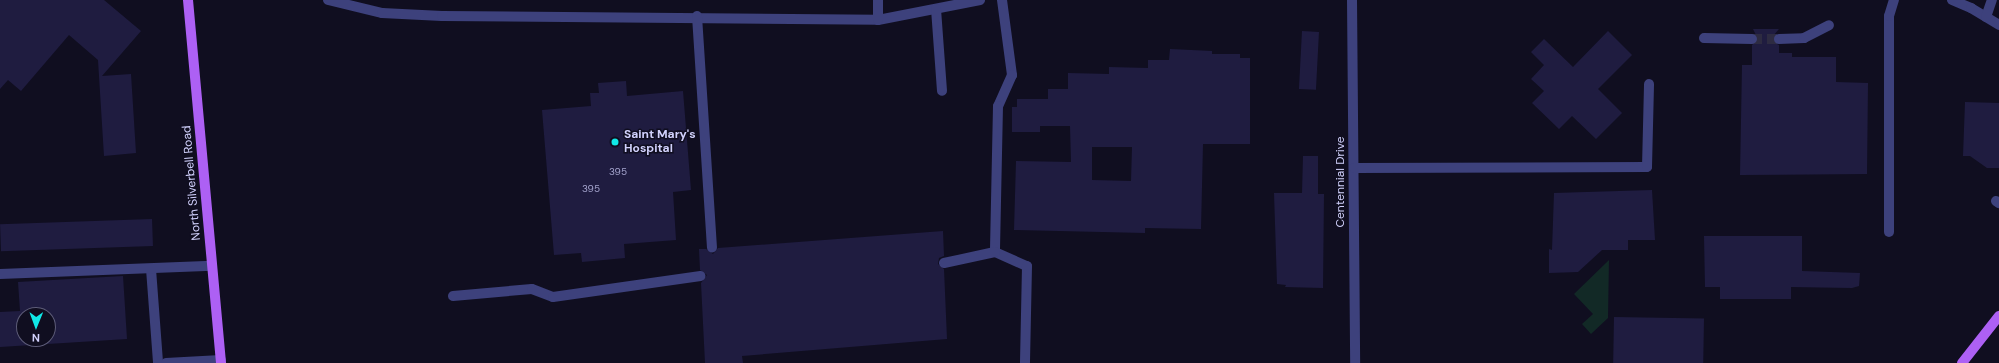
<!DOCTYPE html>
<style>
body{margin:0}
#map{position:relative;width:1999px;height:363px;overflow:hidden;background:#100e20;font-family:"DM Sans",sans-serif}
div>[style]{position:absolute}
.green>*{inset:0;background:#122926}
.building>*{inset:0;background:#1f1c40;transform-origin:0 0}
.minor-tunnel>*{height:10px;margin-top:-5px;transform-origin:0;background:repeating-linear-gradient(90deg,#2d2b41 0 10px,transparent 0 15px)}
.minor>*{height:10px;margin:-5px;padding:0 5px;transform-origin:5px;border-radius:5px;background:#3d417c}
.major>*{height:10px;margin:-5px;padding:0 5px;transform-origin:5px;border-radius:5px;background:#ad60f4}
.dots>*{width:11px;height:11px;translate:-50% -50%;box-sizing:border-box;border:2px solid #100e20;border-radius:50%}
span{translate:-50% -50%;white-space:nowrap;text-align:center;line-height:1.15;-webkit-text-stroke:3px #100e20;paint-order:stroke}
.number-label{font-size:10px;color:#a4a4cd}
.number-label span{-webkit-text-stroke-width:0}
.poi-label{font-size:12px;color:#d1d1fc;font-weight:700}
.left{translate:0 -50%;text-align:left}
.street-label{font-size:12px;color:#d1d1fc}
.north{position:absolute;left:16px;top:307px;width:40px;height:40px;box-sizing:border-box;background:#100e20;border:1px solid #5d5c78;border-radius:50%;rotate:181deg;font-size:11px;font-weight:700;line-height:16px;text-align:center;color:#d1d1fc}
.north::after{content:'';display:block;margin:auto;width:14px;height:18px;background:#10e8e7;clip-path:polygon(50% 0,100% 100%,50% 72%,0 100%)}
</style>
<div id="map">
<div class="green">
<div style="clip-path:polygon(1609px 260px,1608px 318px,1591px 334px,1582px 324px,1593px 314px,1574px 294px)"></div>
</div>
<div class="building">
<div style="clip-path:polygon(0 0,104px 0,141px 31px,102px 76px,131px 74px,136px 153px,104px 156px,98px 60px,69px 35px,21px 91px,8px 80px,0 89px)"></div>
<div style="clip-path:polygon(1753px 29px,1779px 29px,1773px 36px,1773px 42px,1779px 45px,1779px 53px,1792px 53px,1792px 57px,1836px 57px,1836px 82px,1868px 83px,1867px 174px,1740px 175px,1742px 65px,1752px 65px,1752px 45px,1758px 39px)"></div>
<div style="left:1302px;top:31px;width:17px;height:58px;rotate:3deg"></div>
<div style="clip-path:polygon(1608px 31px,1632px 55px,1598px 89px,1622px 113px,1596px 139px,1572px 116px,1559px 129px,1532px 103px,1544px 91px,1531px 79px,1544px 65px,1531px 52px,1544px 39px,1573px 67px)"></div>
<div style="clip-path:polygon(evenodd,1170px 49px,1212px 51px,1212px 54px,1240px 54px,1240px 58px,1250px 58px,1250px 144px,1203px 144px,1201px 229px,1145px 228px,1145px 233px,1014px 230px,1016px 161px,1071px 162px,1070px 126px,1040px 126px,1040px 132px,1012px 132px,1012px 107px,1017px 107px,1017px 99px,1048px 99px,1048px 89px,1068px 89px,1068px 73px,1109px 74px,1109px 67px,1148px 68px,1148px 60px,1169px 60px,1170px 49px,1092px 147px,1132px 147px,1131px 181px,1092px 180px,1092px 147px)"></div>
<div style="clip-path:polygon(626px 81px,627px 96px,683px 91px,691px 190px,673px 192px,676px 240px,624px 244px,625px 258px,582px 262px,581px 253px,554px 255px,542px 110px,591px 106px,590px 93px,599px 93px,598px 83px)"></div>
<div style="clip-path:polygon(1965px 102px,1999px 103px,1999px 168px,1987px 168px,1970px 156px,1963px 156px)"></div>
<div style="clip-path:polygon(1303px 156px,1318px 156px,1318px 194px,1324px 194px,1323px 288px,1285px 287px,1286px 285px,1277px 284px,1274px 193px,1302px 193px)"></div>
<div style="clip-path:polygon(1652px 190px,1655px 240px,1628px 240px,1628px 250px,1602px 250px,1578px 272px,1549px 273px,1549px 249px,1552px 250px,1554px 193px)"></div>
<div style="left:152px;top:219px;width:27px;height:152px;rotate:88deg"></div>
<div style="clip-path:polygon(943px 231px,944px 256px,939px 258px,938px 264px,944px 269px,947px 339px,742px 356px,743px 363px,705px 363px,701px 283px,707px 275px,700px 270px,699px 249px,706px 249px,713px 254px,718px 248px)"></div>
<div style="clip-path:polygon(1704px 236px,1802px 236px,1802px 271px,1860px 273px,1859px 286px,1852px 288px,1791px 287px,1791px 299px,1720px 299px,1720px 287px,1705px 287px)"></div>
<div style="clip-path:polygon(evenodd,123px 276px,127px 339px,0 347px,0 312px,20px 311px,18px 282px,123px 276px,24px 315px,48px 315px,48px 339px,24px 339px,24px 315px)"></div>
<div style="left:1614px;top:317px;width:90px;height:46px;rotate:1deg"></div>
</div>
<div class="minor-tunnel">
<div style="left:1752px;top:39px;width:27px"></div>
</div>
<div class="minor">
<div style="left:328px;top:0;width:56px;rotate:13.5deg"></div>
<div style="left:382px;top:13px;width:60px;rotate:2.9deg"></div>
<div style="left:442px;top:16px;width:436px;rotate:0.5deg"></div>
<div style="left:878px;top:20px;width:104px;rotate:-11.1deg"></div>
<div style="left:878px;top:0;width:20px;rotate:90deg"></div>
<div style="left:1002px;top:0;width:76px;rotate:82.4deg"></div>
<div style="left:1012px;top:75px;width:34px;rotate:114deg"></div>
<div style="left:998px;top:106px;width:146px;rotate:91.2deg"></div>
<div style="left:995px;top:252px;width:35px;rotate:24deg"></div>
<div style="left:1027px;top:266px;width:97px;rotate:91.2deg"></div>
<div style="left:1352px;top:0;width:363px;rotate:89.5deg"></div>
<div style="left:1952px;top:0;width:21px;rotate:23deg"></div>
<div style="left:1971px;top:8px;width:33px;rotate:31deg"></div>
<div style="left:936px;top:9px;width:82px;rotate:85.8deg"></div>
<div style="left:697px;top:16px;width:232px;rotate:86.3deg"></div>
<div style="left:1986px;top:17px;width:18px;rotate:-71deg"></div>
<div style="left:1704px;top:38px;width:48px;rotate:1.2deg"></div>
<div style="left:1779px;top:39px;width:25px;rotate:-2deg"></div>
<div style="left:1804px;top:38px;width:28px;rotate:-27deg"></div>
<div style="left:1354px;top:168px;width:293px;rotate:-0.2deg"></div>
<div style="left:1647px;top:167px;width:83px;rotate:-88.6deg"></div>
<div style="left:1996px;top:201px;width:4px;rotate:34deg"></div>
<div style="left:1889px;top:232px;width:216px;rotate:-90deg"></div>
<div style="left:1889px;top:16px;width:17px;rotate:-73deg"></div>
<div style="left:944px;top:263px;width:52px;rotate:-12.2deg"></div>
<div style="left:151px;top:269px;width:94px;rotate:85.7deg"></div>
<div style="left:0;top:274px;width:212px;rotate:-2.2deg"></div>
<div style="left:453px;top:296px;width:79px;rotate:-5.1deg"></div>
<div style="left:532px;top:289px;width:22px;rotate:21deg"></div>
<div style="left:553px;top:297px;width:149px;rotate:-8.1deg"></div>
<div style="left:166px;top:363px;width:55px;rotate:-3.1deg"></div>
</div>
<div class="major">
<div style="left:188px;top:0;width:364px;rotate:84.8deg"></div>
<div style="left:1962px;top:363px;width:60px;rotate:-51.8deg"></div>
</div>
<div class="dots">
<div style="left:615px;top:142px;background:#10e8e7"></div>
</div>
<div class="number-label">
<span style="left:618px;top:172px">395</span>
<span style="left:591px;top:189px">395</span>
</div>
<div class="poi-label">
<span class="left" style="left:624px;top:142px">Saint Mary's<br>Hospital</span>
</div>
<div class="street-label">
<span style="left:1341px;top:182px;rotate:-90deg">Centennial Drive</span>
<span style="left:192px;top:183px;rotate:-95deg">North Silverbell Road</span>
</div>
<div class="north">N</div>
</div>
